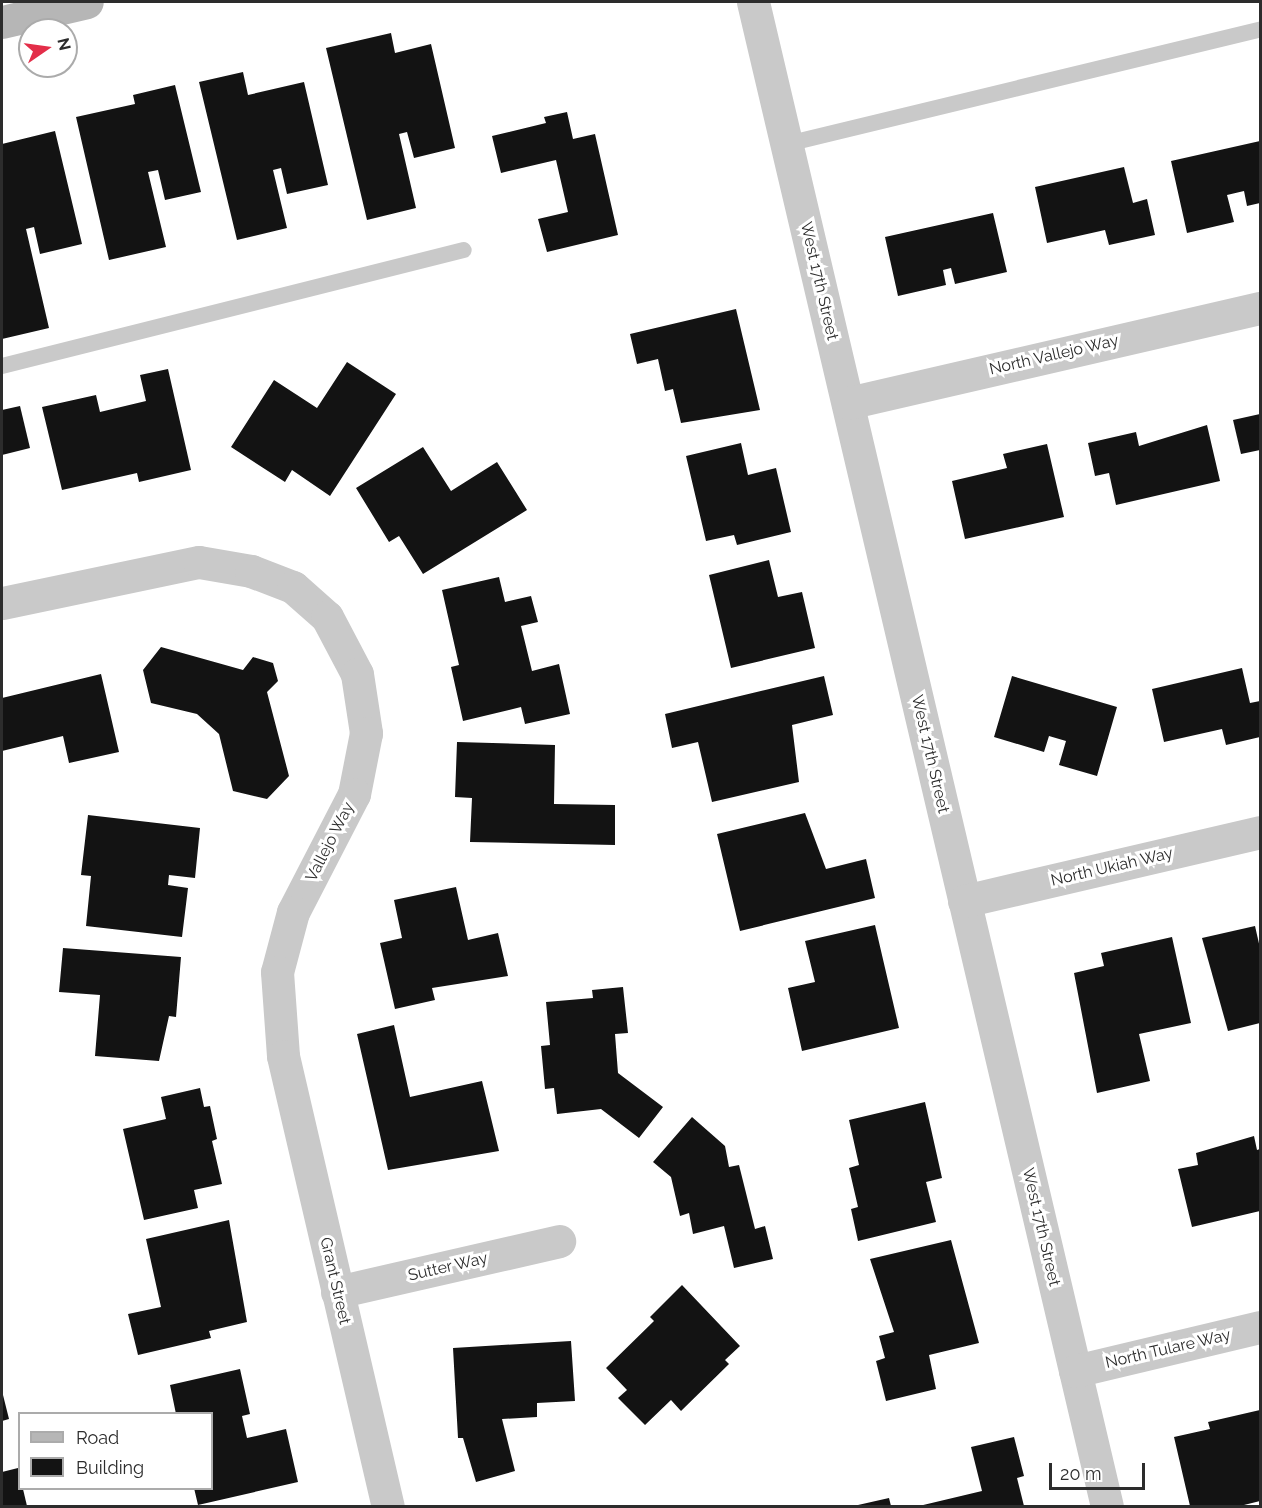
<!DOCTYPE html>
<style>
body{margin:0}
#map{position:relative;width:1262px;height:1508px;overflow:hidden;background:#fff;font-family:Raleway,sans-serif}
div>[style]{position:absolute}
.building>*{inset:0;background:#131313}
.service>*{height:16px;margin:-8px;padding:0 8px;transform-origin:8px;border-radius:8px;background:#c9c9c9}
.minor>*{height:33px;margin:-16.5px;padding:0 16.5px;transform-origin:16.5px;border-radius:16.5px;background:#c9c9c9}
.secondary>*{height:33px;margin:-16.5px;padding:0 16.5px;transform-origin:16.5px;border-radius:16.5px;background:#b6b6b6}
span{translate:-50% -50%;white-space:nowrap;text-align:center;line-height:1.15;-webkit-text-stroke:6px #fff;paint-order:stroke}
.street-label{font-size:16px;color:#2c2c2c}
.frame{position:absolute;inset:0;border:3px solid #2c2c2c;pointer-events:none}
.legend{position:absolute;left:18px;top:1412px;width:195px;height:78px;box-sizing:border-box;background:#fff;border:2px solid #ababab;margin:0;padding:8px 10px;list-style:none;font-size:18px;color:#2c2c2c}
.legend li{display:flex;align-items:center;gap:12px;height:30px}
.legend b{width:30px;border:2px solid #ababab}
.north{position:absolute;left:18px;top:18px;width:60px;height:60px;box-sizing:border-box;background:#fff;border:2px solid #ababab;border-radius:50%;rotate:77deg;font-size:16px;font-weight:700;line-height:24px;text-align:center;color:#2c2c2c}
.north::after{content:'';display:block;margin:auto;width:21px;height:27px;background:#e32e49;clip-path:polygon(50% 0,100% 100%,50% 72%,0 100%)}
.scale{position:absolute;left:1049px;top:1463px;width:96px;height:27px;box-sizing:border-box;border:3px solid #2c2c2c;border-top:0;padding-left:8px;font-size:18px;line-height:21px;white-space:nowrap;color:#2c2c2c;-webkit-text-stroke:4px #fff;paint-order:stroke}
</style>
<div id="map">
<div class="building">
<div style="clip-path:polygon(391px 33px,395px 53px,431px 44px,455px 148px,414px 158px,407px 132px,399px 134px,416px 208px,367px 220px,326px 48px)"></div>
<div style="clip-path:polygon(243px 72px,248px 95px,304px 82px,328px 185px,287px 194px,281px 168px,273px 170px,287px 228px,237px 240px,199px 82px)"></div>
<div style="clip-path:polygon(175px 85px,201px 192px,165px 200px,158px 170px,148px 172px,166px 247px,109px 260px,76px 117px,135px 104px,133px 95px)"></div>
<div style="clip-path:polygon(567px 112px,573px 139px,595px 134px,618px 235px,547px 252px,538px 219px,568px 212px,556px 160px,501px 173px,492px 136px,546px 123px,544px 117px)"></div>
<div style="clip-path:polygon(55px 131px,82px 244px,40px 254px,34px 227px,26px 229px,49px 328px,2px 339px,2px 144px)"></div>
<div style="clip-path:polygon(1260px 141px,1260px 203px,1247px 206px,1244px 191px,1227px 195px,1234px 222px,1187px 233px,1171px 161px)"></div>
<div style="clip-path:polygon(1124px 167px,1133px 203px,1147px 199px,1155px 235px,1109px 245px,1105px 230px,1047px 243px,1035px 187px)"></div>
<div style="clip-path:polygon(993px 213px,1007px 272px,955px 284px,951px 268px,943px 270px,946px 285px,898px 296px,885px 237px)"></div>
<div style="clip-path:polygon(736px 309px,760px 410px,681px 423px,673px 389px,665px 391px,658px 359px,637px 364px,630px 334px)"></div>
<div style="clip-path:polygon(347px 362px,396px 394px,330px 496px,292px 470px,285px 482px,231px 447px,274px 380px,317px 408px)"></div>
<div style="clip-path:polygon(168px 369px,191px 470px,139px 482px,137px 473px,62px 490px,42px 407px,96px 395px,100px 412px,146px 401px,140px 375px)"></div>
<div style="clip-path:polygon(20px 406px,30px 448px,2px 455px,2px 410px)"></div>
<div style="clip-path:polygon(1260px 414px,1260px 450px,1241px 454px,1233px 420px)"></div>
<div style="clip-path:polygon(1207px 425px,1220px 481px,1116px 505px,1109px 473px,1095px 476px,1088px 443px,1136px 432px,1139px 446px)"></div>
<div style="clip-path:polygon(741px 443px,748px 475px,776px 468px,791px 532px,737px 545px,734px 535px,706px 541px,686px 456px)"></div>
<div style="clip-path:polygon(1047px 444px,1064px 517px,965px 539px,952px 481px,1007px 468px,1003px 454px)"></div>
<div style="clip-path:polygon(423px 447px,451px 491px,497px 462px,527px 510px,423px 574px,399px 536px,389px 542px,356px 488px)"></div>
<div style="clip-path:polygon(769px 560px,778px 597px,802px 592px,815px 648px,731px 668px,709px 575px)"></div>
<div style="clip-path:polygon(499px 577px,505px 602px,531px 596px,538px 622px,521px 626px,532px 671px,559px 664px,570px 714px,525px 724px,521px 707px,463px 721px,451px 667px,459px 665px,442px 590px)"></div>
<div style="clip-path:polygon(161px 647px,243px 670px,253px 657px,273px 663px,278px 681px,267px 692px,289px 776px,267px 799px,233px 791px,219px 734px,197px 714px,151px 703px,143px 670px)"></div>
<div style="clip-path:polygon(1242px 668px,1250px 703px,1260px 701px,1260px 737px,1226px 745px,1222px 729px,1164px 742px,1152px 689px)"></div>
<div style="clip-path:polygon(101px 674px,119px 752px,69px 763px,63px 736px,2px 751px,2px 698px)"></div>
<div style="clip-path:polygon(824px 676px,833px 715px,792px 725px,799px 782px,712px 802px,698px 742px,672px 748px,665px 714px)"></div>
<div style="clip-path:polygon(1012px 676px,1117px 707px,1097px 776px,1059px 765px,1066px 741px,1049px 736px,1044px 752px,994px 737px)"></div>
<div style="clip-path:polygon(457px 742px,555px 745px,554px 804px,615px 805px,615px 845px,470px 842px,472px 798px,455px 797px)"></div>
<div style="clip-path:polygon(805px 813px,826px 869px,866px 859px,875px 898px,740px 931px,717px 834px)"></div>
<div style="clip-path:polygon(88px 815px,200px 828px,195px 878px,169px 875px,168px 885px,188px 888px,182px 937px,86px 926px,91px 876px,81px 875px)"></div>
<div style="clip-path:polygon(456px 887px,468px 940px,498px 933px,508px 976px,432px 988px,435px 1000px,395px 1009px,380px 943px,402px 938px,394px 900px)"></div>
<div style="clip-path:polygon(875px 925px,899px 1028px,802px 1051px,788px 988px,815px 982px,805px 941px)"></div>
<div style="clip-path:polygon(1255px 926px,1260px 948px,1260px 1023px,1228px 1031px,1202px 938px)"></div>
<div style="clip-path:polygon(1172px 937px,1191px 1023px,1139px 1034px,1150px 1081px,1097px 1093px,1074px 973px,1104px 966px,1101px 953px)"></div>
<div style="clip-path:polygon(63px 948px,181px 957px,176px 1017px,169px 1016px,159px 1061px,95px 1056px,100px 995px,59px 992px)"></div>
<div style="clip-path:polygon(623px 987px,628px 1033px,615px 1034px,618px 1073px,663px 1107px,639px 1138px,601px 1109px,557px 1114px,554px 1088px,545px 1089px,541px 1046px,550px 1045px,546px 1002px,593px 998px,592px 990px)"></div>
<div style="clip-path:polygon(394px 1025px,410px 1097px,482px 1081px,499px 1151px,388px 1170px,357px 1034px)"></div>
<div style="clip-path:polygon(200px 1088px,204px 1107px,210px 1106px,217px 1139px,212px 1141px,222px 1184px,194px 1190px,198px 1208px,144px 1220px,123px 1129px,166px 1119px,161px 1097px)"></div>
<div style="clip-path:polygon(925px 1102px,942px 1178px,926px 1182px,936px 1222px,858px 1241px,851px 1209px,858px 1207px,849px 1168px,859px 1165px,849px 1120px)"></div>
<div style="clip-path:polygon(692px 1117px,725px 1146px,729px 1167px,739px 1165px,755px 1229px,765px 1226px,773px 1259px,734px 1268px,724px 1226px,693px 1234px,689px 1213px,680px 1216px,671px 1177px,653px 1162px)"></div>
<div style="clip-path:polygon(1254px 1136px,1257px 1150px,1260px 1149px,1260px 1211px,1192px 1227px,1178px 1169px,1198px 1165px,1196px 1153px)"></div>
<div style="clip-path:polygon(229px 1220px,247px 1322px,209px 1331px,211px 1338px,138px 1355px,128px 1314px,161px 1307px,146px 1239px)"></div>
<div style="clip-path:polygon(951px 1240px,979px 1343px,929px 1355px,936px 1389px,886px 1401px,876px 1361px,885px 1358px,879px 1336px,894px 1332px,870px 1259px)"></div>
<div style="clip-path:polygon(682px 1285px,740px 1346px,725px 1360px,729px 1364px,681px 1411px,671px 1400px,645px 1425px,618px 1398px,627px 1390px,606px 1368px,654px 1321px,650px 1317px)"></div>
<div style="clip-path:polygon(571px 1341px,575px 1401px,537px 1403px,537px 1417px,502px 1419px,515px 1471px,476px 1482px,463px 1438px,458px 1438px,453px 1348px)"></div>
<div style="clip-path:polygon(240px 1369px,250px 1414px,242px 1416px,247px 1438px,286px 1429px,298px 1482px,198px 1505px,194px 1488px,212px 1488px,212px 1414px,176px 1414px,170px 1385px)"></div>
<div style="clip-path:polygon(2px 1391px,9px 1419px,2px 1421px)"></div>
<div style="clip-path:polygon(1260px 1410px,1260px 1501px,1240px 1506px,1190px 1506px,1174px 1437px,1210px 1429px,1208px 1422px)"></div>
<div style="clip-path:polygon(1014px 1437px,1024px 1476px,1017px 1478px,1024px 1506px,919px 1506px,982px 1491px,971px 1447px)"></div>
<div style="clip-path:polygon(18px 1468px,27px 1506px,2px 1506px,2px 1472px)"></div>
<div style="clip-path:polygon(889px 1498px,891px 1506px,859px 1506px,858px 1505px)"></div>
</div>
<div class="service">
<div style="left:787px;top:144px;width:487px;rotate:-13.6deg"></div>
<div style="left:2px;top:366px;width:476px;rotate:-14.1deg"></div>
</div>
<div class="minor">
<div style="left:753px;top:2px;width:1545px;rotate:76.76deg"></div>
<div style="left:848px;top:403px;width:423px;rotate:-13deg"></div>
<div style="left:2px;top:603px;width:201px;rotate:-11.8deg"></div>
<div style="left:199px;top:562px;width:53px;rotate:9.8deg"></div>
<div style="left:251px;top:571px;width:45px;rotate:20.9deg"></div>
<div style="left:293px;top:587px;width:45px;rotate:41.4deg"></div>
<div style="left:327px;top:617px;width:64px;rotate:62.2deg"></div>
<div style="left:357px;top:674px;width:60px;rotate:81.3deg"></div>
<div style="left:366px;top:733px;width:62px;rotate:101.1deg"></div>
<div style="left:354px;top:794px;width:133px;rotate:117.3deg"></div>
<div style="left:293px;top:912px;width:62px;rotate:104.9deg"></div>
<div style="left:277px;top:972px;width:84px;rotate:85.9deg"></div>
<div style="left:283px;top:1056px;width:462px;rotate:76.9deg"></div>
<div style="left:964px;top:901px;width:304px;rotate:-13.1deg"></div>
<div style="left:337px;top:1292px;width:228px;rotate:-12.9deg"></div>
<div style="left:1075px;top:1371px;width:190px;rotate:-13.4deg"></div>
</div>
<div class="secondary">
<div style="left:2px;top:22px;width:87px;rotate:-13.2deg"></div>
</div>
<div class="street-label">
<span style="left:819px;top:281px;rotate:77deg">West 17th Street</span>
<span style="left:1054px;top:355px;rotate:-13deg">North Vallejo Way</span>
<span style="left:930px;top:754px;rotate:77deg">West 17th Street</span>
<span style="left:330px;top:842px;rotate:-63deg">Vallejo Way</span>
<span style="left:1112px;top:867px;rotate:-13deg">North Ukiah Way</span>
<span style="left:1041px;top:1227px;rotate:77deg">West 17th Street</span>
<span style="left:448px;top:1267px;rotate:-13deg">Sutter Way</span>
<span style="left:335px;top:1281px;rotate:77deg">Grant Street</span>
<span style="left:1168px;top:1349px;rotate:-13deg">North Tulare Way</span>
</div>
<div class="frame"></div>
<ul class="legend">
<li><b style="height:8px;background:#b6b6b6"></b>Road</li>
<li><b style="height:16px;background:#131313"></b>Building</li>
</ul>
<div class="north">N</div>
<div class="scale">20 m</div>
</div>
